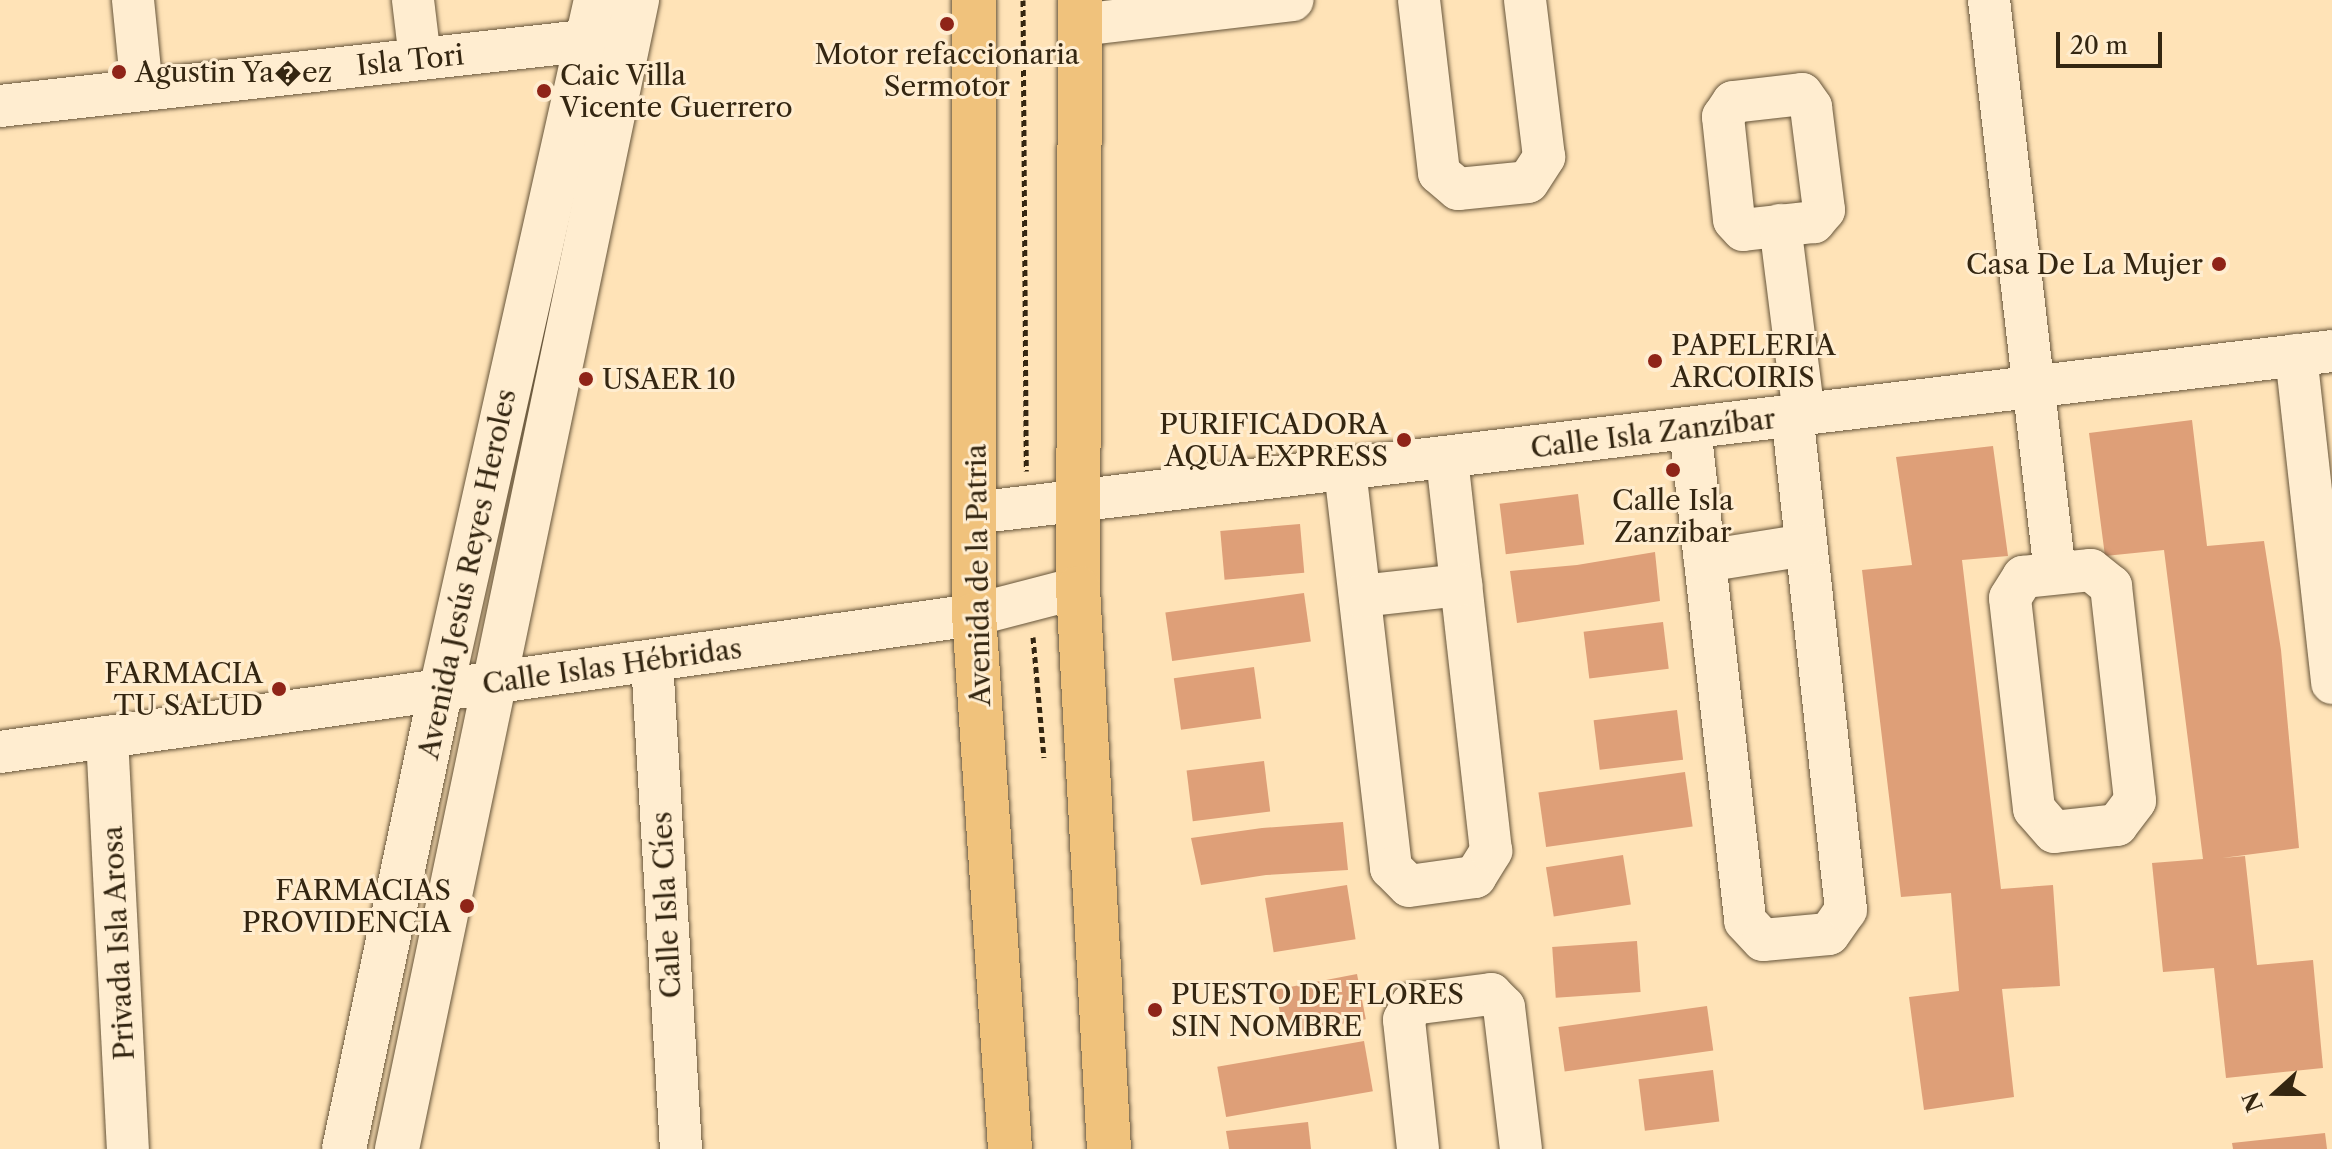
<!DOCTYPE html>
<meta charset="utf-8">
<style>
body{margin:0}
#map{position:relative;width:2332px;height:1149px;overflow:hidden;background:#ffe3b7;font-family:"Libre Caslon Text",serif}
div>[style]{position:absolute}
.building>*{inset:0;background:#de9f78;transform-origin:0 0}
.path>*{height:5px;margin-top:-2.5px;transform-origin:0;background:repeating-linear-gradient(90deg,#342611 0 6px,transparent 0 10px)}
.roads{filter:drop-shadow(0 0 2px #67553a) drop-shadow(0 0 2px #67553a)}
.minor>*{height:42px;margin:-21px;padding:0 21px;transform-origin:21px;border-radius:21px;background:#ffedd0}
.tertiary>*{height:44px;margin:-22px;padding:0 22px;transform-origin:22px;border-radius:22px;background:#ffedd0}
.primary>*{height:44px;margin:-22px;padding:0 22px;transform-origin:22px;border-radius:22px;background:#f0c27c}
.dots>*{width:22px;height:22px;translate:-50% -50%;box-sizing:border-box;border:4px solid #ffedd0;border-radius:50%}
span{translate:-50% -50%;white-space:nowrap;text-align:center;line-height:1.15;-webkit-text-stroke:6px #ffedd0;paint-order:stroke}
.poi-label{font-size:28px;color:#342611}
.left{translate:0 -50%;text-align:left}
.right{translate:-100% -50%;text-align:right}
.street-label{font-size:28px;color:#342611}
.north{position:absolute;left:2236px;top:1053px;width:80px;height:80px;-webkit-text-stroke:6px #ffedd0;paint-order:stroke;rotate:249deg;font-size:22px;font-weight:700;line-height:32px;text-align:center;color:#342611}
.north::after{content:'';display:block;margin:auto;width:28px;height:36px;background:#342611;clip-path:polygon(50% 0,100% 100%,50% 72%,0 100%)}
.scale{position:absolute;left:2056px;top:32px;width:106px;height:36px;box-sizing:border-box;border:4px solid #342611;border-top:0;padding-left:10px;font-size:24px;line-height:28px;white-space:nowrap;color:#342611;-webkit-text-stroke:6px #ffedd0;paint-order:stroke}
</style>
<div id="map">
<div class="building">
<div style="clip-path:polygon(2192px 420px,2207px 546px,2264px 541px,2281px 650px,2299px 848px,2222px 858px,2245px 856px,2257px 965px,2313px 960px,2323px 1068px,2226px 1078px,2214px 968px,2163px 972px,2152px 863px,2203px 859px,2164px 550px,2105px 556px,2089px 433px)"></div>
<div style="clip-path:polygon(1993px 446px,2008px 556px,1962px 560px,2001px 889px,2053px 885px,2060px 986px,2002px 989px,2014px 1097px,1924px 1110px,1909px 997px,1959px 991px,1951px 893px,1901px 897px,1862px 570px,1912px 565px,1896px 457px)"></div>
<div style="left:1578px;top:494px;width:51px;height:79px;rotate:83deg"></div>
<div style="left:1300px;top:524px;width:49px;height:80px;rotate:85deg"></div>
<div style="clip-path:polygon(1655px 552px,1660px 601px,1517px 623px,1510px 571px,1577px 565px)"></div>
<div style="left:1304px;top:593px;width:49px;height:140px;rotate:82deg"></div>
<div style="left:1663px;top:622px;width:47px;height:80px;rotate:83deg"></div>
<div style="left:1254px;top:667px;width:52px;height:81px;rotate:82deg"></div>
<div style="left:1677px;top:710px;width:50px;height:84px;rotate:83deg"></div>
<div style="left:1264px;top:761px;width:51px;height:78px;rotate:83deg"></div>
<div style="left:1685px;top:772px;width:55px;height:148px;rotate:82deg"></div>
<div style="clip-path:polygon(1343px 822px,1348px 870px,1266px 875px,1201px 885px,1191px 838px,1262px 828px)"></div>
<div style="left:1623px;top:855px;width:50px;height:78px;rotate:81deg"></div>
<div style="left:1347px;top:885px;width:55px;height:83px;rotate:81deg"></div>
<div style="left:1637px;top:941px;width:51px;height:85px;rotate:86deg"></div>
<div style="left:1357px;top:974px;width:46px;height:83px;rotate:79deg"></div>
<div style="left:1707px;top:1006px;width:45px;height:150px;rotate:82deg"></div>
<div style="left:1364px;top:1041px;width:51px;height:149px;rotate:80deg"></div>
<div style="left:1713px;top:1070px;width:52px;height:75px;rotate:83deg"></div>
<div style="clip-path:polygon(1308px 1122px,1311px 1149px,1229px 1149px,1226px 1131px)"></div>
<div style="clip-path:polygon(2325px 1133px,2327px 1149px,2233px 1149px,2232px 1143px)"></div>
</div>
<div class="path">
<div style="left:1023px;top:0;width:471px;rotate:89.6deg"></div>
<div style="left:1033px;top:637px;width:121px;rotate:84.8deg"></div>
</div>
<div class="roads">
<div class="minor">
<div style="left:133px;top:0;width:90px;rotate:84.3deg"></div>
<div style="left:413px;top:0;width:59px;rotate:83.2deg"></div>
<div style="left:1419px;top:0;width:174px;rotate:83.4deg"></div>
<div style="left:1439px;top:173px;width:25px;rotate:40deg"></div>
<div style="left:1458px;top:189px;width:70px;rotate:-5.7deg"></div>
<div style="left:1528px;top:182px;width:30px;rotate:-57deg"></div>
<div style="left:1544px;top:157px;width:158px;rotate:-96.9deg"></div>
<div style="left:1989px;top:0;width:577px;rotate:83.43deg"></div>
<div style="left:1080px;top:25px;width:214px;rotate:-6.7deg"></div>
<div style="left:1802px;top:94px;width:16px;rotate:55deg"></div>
<div style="left:1811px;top:107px;width:104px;rotate:82.8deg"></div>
<div style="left:1824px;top:210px;width:16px;rotate:130deg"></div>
<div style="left:1814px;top:222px;width:71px;rotate:173.6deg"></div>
<div style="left:1743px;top:230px;width:13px;rotate:-132deg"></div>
<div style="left:1734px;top:220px;width:104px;rotate:-96.1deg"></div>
<div style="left:1723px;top:117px;width:18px;rotate:-56deg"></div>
<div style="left:1733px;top:102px;width:69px;rotate:-6.6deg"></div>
<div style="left:0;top:106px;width:623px;rotate:-6.36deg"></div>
<div style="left:1780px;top:225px;width:192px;rotate:82.8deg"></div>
<div style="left:2296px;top:355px;width:330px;rotate:83.7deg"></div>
<div style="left:1690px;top:428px;width:496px;rotate:83.6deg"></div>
<div style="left:1745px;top:921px;width:26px;rotate:47deg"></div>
<div style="left:1763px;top:940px;width:66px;rotate:-5.2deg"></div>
<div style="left:1829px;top:934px;width:29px;rotate:-55deg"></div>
<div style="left:1846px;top:910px;width:497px;rotate:-96.2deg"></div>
<div style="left:1345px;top:470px;width:401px;rotate:83.4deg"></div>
<div style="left:1391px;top:868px;width:25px;rotate:45deg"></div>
<div style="left:1409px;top:886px;width:67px;rotate:-7.8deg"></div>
<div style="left:1475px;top:877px;width:31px;rotate:-58deg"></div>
<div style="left:1491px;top:851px;width:395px;rotate:-96.4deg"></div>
<div style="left:974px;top:513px;width:1368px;rotate:-6.8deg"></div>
<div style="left:1705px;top:561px;width:102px;rotate:-9deg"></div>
<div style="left:2091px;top:570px;width:26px;rotate:39deg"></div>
<div style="left:2111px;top:586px;width:216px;rotate:83.6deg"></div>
<div style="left:2135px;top:801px;width:30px;rotate:127deg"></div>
<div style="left:2117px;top:825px;width:63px;rotate:173.7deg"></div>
<div style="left:2054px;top:832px;width:30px;rotate:-131deg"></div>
<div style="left:2034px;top:809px;width:212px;rotate:-96.5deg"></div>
<div style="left:2010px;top:598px;width:25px;rotate:-58deg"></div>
<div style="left:2023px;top:577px;width:68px;rotate:-5.9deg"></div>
<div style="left:1360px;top:596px;width:102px;rotate:-6.2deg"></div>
<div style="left:652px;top:661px;width:489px;rotate:86.6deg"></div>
<div style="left:107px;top:737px;width:413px;rotate:87.1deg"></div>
<div style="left:0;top:752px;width:984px;rotate:-8.01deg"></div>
<div style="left:974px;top:615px;width:107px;rotate:-14.6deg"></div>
<div style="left:1418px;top:1149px;width:130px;rotate:-96.2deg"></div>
<div style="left:1404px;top:1020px;width:18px;rotate:-63deg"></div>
<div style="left:1412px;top:1004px;width:80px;rotate:-7.2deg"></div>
<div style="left:1491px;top:994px;width:18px;rotate:45deg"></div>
<div style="left:1504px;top:1007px;width:143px;rotate:83.2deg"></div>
</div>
<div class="tertiary">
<div style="left:344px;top:1149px;width:469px;rotate:-78.1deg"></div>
<div style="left:441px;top:690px;width:707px;rotate:-77.34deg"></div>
<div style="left:397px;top:1149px;width:1174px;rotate:-78.2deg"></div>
</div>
<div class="primary">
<div style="left:974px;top:0;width:615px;rotate:90deg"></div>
<div style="left:974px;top:615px;width:535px;rotate:86.14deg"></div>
<div style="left:1080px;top:0;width:588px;rotate:90.19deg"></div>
<div style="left:1078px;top:588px;width:562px;rotate:86.84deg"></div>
</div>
</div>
<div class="dots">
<div style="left:947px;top:24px;background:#8f2418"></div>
<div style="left:119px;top:72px;background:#8f2418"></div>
<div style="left:544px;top:91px;background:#8f2418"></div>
<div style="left:2219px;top:264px;background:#8f2418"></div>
<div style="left:1655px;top:361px;background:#8f2418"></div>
<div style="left:586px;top:379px;background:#8f2418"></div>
<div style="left:1404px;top:440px;background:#8f2418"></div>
<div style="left:1673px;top:470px;background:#8f2418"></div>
<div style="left:279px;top:689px;background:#8f2418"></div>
<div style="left:467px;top:906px;background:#8f2418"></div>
<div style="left:1155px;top:1010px;background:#8f2418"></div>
</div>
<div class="poi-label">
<span style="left:947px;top:70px">Motor refaccionaria<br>Sermotor</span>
<span class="left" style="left:135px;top:72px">Agustin Ya�ez</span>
<span class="left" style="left:560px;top:91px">Caic Villa<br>Vicente Guerrero</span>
<span class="right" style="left:2203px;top:264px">Casa De La Mujer</span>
<span class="left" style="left:1671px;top:361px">PAPELERIA<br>ARCOIRIS</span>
<span class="left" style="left:602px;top:379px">USAER 10</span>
<span class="right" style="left:1388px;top:440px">PURIFICADORA<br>AQUA EXPRESS</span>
<span style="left:1673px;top:516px">Calle Isla<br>Zanzibar</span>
<span class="right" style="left:263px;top:689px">FARMACIA<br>TU SALUD</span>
<span class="right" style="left:451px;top:906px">FARMACIAS<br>PROVIDENCIA</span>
<span class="left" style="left:1171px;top:1010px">PUESTO DE FLORES<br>SIN NOMBRE</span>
</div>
<div class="street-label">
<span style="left:410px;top:60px;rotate:-6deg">Isla Tori</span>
<span style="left:1653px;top:433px;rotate:-7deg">Calle Isla Zanzíbar</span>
<span style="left:467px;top:574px;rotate:-78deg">Avenida Jesús Reyes Heroles</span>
<span style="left:978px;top:575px;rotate:-91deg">Avenida de la Patria</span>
<span style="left:612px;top:666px;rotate:-8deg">Calle Islas Hébridas</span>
<span style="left:666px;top:905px;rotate:-93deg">Calle Isla Cíes</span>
<span style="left:118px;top:943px;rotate:-93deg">Privada Isla Arosa</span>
</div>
<div class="north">N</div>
<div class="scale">20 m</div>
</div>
